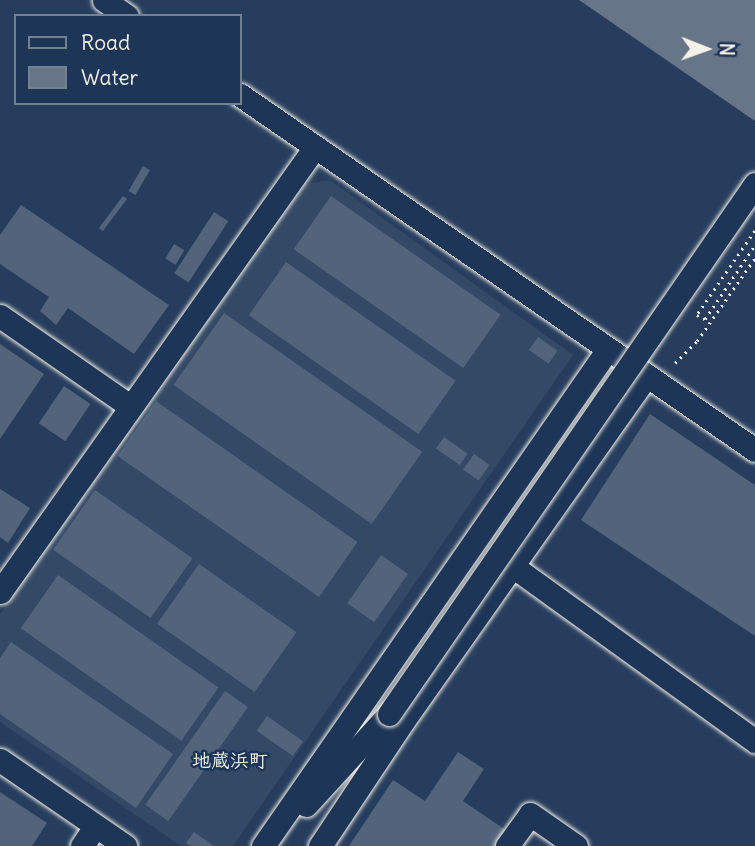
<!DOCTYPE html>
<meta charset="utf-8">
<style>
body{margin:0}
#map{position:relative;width:755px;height:846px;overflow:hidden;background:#263d5d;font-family:Delius,"Klee One",sans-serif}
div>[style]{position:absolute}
.built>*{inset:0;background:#334966}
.water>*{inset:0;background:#677588}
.building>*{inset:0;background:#52647b;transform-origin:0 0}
.path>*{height:2.5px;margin-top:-1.25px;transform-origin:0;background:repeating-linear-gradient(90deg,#f4f1e8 0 2px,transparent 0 7px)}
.roads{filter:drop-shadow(0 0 2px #f4f1e8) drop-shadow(0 0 2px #f4f1e8)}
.minor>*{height:23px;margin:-11.5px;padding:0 11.5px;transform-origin:11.5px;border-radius:11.5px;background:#1d3557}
.bridges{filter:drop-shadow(0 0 2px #f4f1e8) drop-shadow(0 0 2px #f4f1e8)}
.minor-bridge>*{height:23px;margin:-11.5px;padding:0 11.5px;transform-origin:11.5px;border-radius:11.5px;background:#1d3557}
span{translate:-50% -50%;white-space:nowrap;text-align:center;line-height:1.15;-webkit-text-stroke:5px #1d3557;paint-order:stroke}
.neighbourhood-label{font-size:19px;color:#f4f1e8;font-weight:700}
.legend{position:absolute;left:14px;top:14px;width:228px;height:91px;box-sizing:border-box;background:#1d3557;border:2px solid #738091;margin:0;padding:9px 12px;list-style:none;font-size:21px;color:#f4f1e8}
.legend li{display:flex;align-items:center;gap:14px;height:35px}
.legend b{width:35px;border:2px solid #738091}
.north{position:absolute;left:671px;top:14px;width:70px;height:70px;-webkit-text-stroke:5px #1d3557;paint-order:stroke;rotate:91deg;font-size:19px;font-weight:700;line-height:28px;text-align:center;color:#f4f1e8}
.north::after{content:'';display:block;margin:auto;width:24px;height:32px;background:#f4f1e8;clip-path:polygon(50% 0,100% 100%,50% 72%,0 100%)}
</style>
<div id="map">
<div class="built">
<div style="clip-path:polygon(330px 180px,573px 355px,233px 846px,181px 846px,0 722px,0 614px,295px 186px)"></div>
</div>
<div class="water">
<div style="clip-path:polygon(579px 0,755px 0,755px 121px)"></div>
</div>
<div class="building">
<div style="left:143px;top:166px;width:8px;height:29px;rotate:30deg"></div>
<div style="left:123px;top:196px;width:5px;height:40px;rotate:37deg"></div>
<div style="left:331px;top:196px;width:207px;height:65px;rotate:35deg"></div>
<div style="clip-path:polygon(21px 205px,169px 305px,134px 354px,68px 308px,56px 325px,40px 311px,49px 297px,0 264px,0 235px)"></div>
<div style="left:214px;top:212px;width:17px;height:73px;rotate:33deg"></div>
<div style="left:174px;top:244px;width:12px;height:17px;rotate:31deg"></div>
<div style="left:286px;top:262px;width:207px;height:65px;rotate:35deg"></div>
<div style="left:224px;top:313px;width:242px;height:88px;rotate:35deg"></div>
<div style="left:538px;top:337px;width:24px;height:16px;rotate:35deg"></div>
<div style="clip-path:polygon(0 344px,44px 374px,0 439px)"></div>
<div style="left:64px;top:386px;width:32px;height:45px;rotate:34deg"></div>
<div style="left:156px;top:401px;width:246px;height:67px;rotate:35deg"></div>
<div style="clip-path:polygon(650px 414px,755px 485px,755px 636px,581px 520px)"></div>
<div style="left:444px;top:437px;width:29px;height:14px;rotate:35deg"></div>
<div style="left:474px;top:454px;width:19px;height:19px;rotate:35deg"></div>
<div style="clip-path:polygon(0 489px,30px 508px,8px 543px,0 537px)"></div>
<div style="left:95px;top:490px;width:119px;height:73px;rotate:35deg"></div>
<div style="left:381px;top:555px;width:33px;height:59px;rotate:35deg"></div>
<div style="left:199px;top:564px;width:119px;height:73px;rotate:35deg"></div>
<div style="left:58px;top:575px;width:196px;height:65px;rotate:35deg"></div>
<div style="clip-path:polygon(11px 642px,173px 754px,136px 808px,0 714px,0 658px)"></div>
<div style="left:225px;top:691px;width:28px;height:139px;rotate:35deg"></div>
<div style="left:267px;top:716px;width:44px;height:18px;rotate:35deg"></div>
<div style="clip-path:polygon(458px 752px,484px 769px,463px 801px,510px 833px,501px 846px,349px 846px,393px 780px,425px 801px)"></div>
<div style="clip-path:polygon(0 792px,47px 823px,32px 846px,0 846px)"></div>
<div style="clip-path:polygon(194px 832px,214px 846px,191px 846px,186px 843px)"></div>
</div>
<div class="path">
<div style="left:755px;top:231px;width:102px;rotate:124.6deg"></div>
<div style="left:697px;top:315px;width:9px;rotate:27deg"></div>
<div style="left:705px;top:319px;width:89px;rotate:-56deg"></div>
<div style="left:675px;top:363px;width:31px;rotate:-45deg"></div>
<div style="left:697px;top:341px;width:101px;rotate:-55.1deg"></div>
</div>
<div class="roads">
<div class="minor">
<div style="left:104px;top:0;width:28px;rotate:35deg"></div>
<div style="left:240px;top:95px;width:625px;rotate:34.58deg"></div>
<div style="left:0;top:316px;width:158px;rotate:34.7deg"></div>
<div style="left:511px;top:565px;width:301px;rotate:35.8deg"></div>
<div style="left:0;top:592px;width:545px;rotate:-54.71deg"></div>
<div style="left:0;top:760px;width:152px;rotate:34.5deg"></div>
<div style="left:306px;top:805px;width:123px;rotate:-47.6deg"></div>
<div style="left:82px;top:846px;width:23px;rotate:-56deg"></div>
<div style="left:263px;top:846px;width:605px;rotate:-55.23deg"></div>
<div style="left:320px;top:846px;width:150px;rotate:-56.4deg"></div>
<div style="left:403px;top:721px;width:423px;rotate:-54.8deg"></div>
<div style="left:507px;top:846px;width:39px;rotate:-54deg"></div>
<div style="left:530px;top:814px;width:56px;rotate:34.8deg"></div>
</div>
</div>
<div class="bridges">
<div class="minor-bridge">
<div style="left:389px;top:714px;width:644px;rotate:-55.37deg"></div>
</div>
</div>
<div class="neighbourhood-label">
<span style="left:230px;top:761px">地蔵浜町</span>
</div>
<ul class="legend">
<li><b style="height:9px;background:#1d3557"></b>Road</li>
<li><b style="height:19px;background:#677588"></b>Water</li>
</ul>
<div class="north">N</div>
</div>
